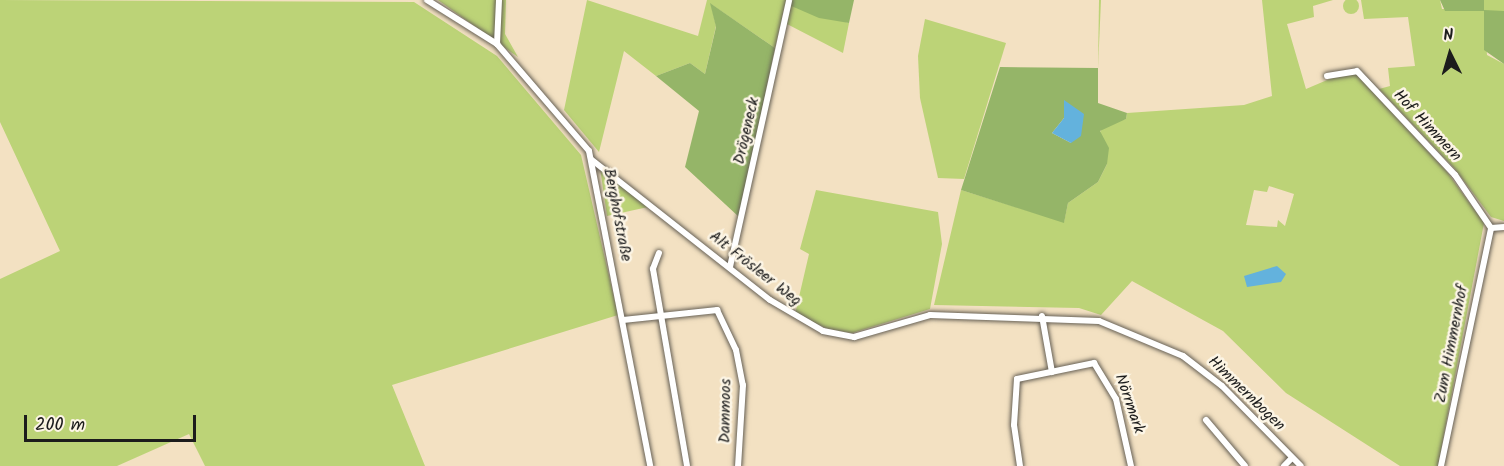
<!DOCTYPE html>
<meta charset="utf-8">
<style>
body{margin:0}
#map{position:relative;width:1504px;height:466px;overflow:hidden;background:#f3e1c2;font-family:Kalam,sans-serif}
div>[style]{position:absolute}
.green>*{inset:0;background:#bcd377}
.round{border-radius:50%}
.forest>*{inset:0;background:#95b568}
.water>*{inset:0;background:#63b2dd}
.roads{filter:drop-shadow(0 0 2px #676156) drop-shadow(0 0 2px #676156)}
.minor>*{height:6px;margin:-3px;padding:0 3px;transform-origin:3px;border-radius:3px;background:#fff}
span{translate:-50% -50%;white-space:nowrap;text-align:center;line-height:1.15;-webkit-text-stroke:5px #fcf5e5;paint-order:stroke}
.street-label{font-size:16px;color:#1c1c1c}
.north{position:absolute;left:1420px;top:24px;width:60px;height:60px;-webkit-text-stroke:4px #fcf5e5;paint-order:stroke;rotate:355deg;font-size:16px;font-weight:700;line-height:24px;text-align:center;color:#1c1c1c}
.north::after{content:'';display:block;margin:auto;width:21px;height:27px;background:#1c1c1c;clip-path:polygon(50% 0,100% 100%,50% 72%,0 100%)}
.scale{position:absolute;left:24px;top:415px;width:172px;height:27px;box-sizing:border-box;border:3px solid #1c1c1c;border-top:0;padding-left:8px;font-size:18px;line-height:21px;white-space:nowrap;color:#1c1c1c;-webkit-text-stroke:4px #fcf5e5;paint-order:stroke}
</style>
<div id="map">
<div class="green">
<div class="round" style="left:1343px;top:-2px;width:16px;height:16px"></div>
<div style="clip-path:polygon(0 0,414px 2px,497px 56px,581px 155px,618px 315px,392px 385px,425px 466px,205px 466px,189px 434px,117px 466px,0 466px,0 279px,60px 251px,0 122px)"></div>
<div style="clip-path:polygon(438px 0,506px 0,505px 34px,518px 57px)"></div>
<div style="clip-path:polygon(587px 0,698px 36px,707px 0,786px 0,775px 48px,711px 4px,716px 26px,705px 74px,690px 63px,656px 76px,624px 51px,599px 152px,564px 110px)"></div>
<div style="clip-path:polygon(1099px 0,1101px 0,1098px 68px)"></div>
<div style="clip-path:polygon(evenodd,1262px 0,1333px 0,1313px 6px,1314px 17px,1287px 24px,1306px 89px,1346px 72px,1356px 74px,1447px 172px,1484px 223px,1438px 466px,1400px 466px,1286px 393px,1223px 331px,1132px 281px,1101px 315px,1079px 308px,934px 305px,961px 190px,1064px 222px,1068px 203px,1098px 182px,1107px 164px,1100px 132px,1105px 125px,1126px 119px,1127px 113px,1244px 105px,1272px 96px,1262px 0,1269px 186px,1294px 194px,1285px 226px,1278px 220px,1277px 227px,1246px 225px,1254px 190px,1267px 192px,1269px 186px)"></div>
<div style="clip-path:polygon(1361px 0,1440px 0,1442px 9px,1484px 10px,1484px 0,1504px 0,1504px 11px,1484px 11px,1487px 55px,1504px 64px,1504px 221px,1491px 217px,1455px 169px,1379px 89px,1390px 86px,1388px 68px,1415px 66px,1408px 17px,1364px 19px)"></div>
<div style="clip-path:polygon(789px 5px,849px 23px,843px 53px,785px 23px)"></div>
<div style="clip-path:polygon(925px 19px,1006px 43px,964px 179px,938px 178px,920px 98px,918px 56px)"></div>
<div style="clip-path:polygon(600px 168px,648px 207px,607px 216px)"></div>
<div style="clip-path:polygon(816px 190px,938px 212px,942px 244px,930px 309px,852px 333px,828px 329px,795px 314px,809px 254px,800px 249px)"></div>
</div>
<div class="forest">
<div style="clip-path:polygon(790px 0,854px 0,849px 23px,819px 18px,789px 5px)"></div>
<div style="clip-path:polygon(1440px 0,1484px 0,1484px 10px,1504px 11px,1504px 64px,1484px 50px,1484px 11px,1445px 11px)"></div>
<div style="clip-path:polygon(710px 3px,775px 48px,739px 217px,685px 167px,699px 111px,656px 76px,690px 63px,705px 74px,716px 27px)"></div>
<div style="clip-path:polygon(evenodd,1000px 67px,1098px 68px,1098px 103px,1127px 113px,1126px 119px,1100px 131px,1109px 148px,1107px 164px,1098px 182px,1068px 203px,1064px 223px,961px 190px,1000px 67px,1064px 100px,1071px 143px,1052px 133px,1064px 118px,1064px 100px)"></div>
</div>
<div class="water">
<div style="clip-path:polygon(1064px 100px,1084px 114px,1081px 136px,1071px 143px,1052px 133px,1064px 118px)"></div>
<div style="clip-path:polygon(1277px 266px,1286px 274px,1281px 282px,1247px 287px,1244px 276px)"></div>
</div>
<div class="roads">
<div class="minor">
<div style="left:427px;top:0;width:83px;rotate:32.2deg"></div>
<div style="left:497px;top:44px;width:141px;rotate:49.3deg"></div>
<div style="left:589px;top:151px;width:321px;rotate:79deg"></div>
<div style="left:497px;top:44px;width:44px;rotate:-87.4deg"></div>
<div style="left:1327px;top:76px;width:30px;rotate:-9deg"></div>
<div style="left:1357px;top:71px;width:143px;rotate:46.7deg"></div>
<div style="left:1455px;top:175px;width:64px;rotate:55.8deg"></div>
<div style="left:592px;top:160px;width:226px;rotate:38.2deg"></div>
<div style="left:770px;top:300px;width:61px;rotate:30.3deg"></div>
<div style="left:823px;top:331px;width:32px;rotate:11deg"></div>
<div style="left:854px;top:337px;width:79px;rotate:-16.1deg"></div>
<div style="left:930px;top:315px;width:169px;rotate:2deg"></div>
<div style="left:1099px;top:321px;width:91px;rotate:22.6deg"></div>
<div style="left:1183px;top:356px;width:49px;rotate:37.6deg"></div>
<div style="left:1222px;top:386px;width:112px;rotate:45.4deg"></div>
<div style="left:1491px;top:228px;width:13px;rotate:-4deg"></div>
<div style="left:659px;top:253px;width:17px;rotate:111deg"></div>
<div style="left:653px;top:269px;width:200px;rotate:80.2deg"></div>
<div style="left:730px;top:267px;width:273px;rotate:-77.5deg"></div>
<div style="left:1042px;top:316px;width:57px;rotate:79.9deg"></div>
<div style="left:623px;top:320px;width:95px;rotate:-6.1deg"></div>
<div style="left:717px;top:310px;width:44px;rotate:64.6deg"></div>
<div style="left:736px;top:350px;width:36px;rotate:79deg"></div>
<div style="left:743px;top:385px;width:81px;rotate:93.5deg"></div>
<div style="left:1206px;top:420px;width:60px;rotate:49.7deg"></div>
<div style="left:1020px;top:466px;width:41px;rotate:-98.3deg"></div>
<div style="left:1014px;top:425px;width:46px;rotate:-86.3deg"></div>
<div style="left:1017px;top:379px;width:79px;rotate:-11.7deg"></div>
<div style="left:1094px;top:363px;width:42px;rotate:58.6deg"></div>
<div style="left:1116px;top:399px;width:69px;rotate:77.4deg"></div>
<div style="left:1284px;top:466px;width:11px;rotate:-45deg"></div>
<div style="left:1441px;top:466px;width:243px;rotate:-78.1deg"></div>
</div>
</div>
<div class="street-label">
<span style="left:1427px;top:126px;rotate:47deg">Hof Himmern</span>
<span style="left:747px;top:131px;rotate:-77deg">Drögeneck</span>
<span style="left:617px;top:215px;rotate:79deg">Berghofstraße</span>
<span style="left:755px;top:269px;rotate:38deg">Alt Frösleer Weg</span>
<span style="left:1452px;top:344px;rotate:-79deg">Zum Himmernhof</span>
<span style="left:1246px;top:394px;rotate:44deg">Himmernbogen</span>
<span style="left:1129px;top:404px;rotate:71deg">Nörrmark</span>
<span style="left:726px;top:411px;rotate:-89deg">Dammoos</span>
</div>
<div class="north">N</div>
<div class="scale">200 m</div>
</div>
